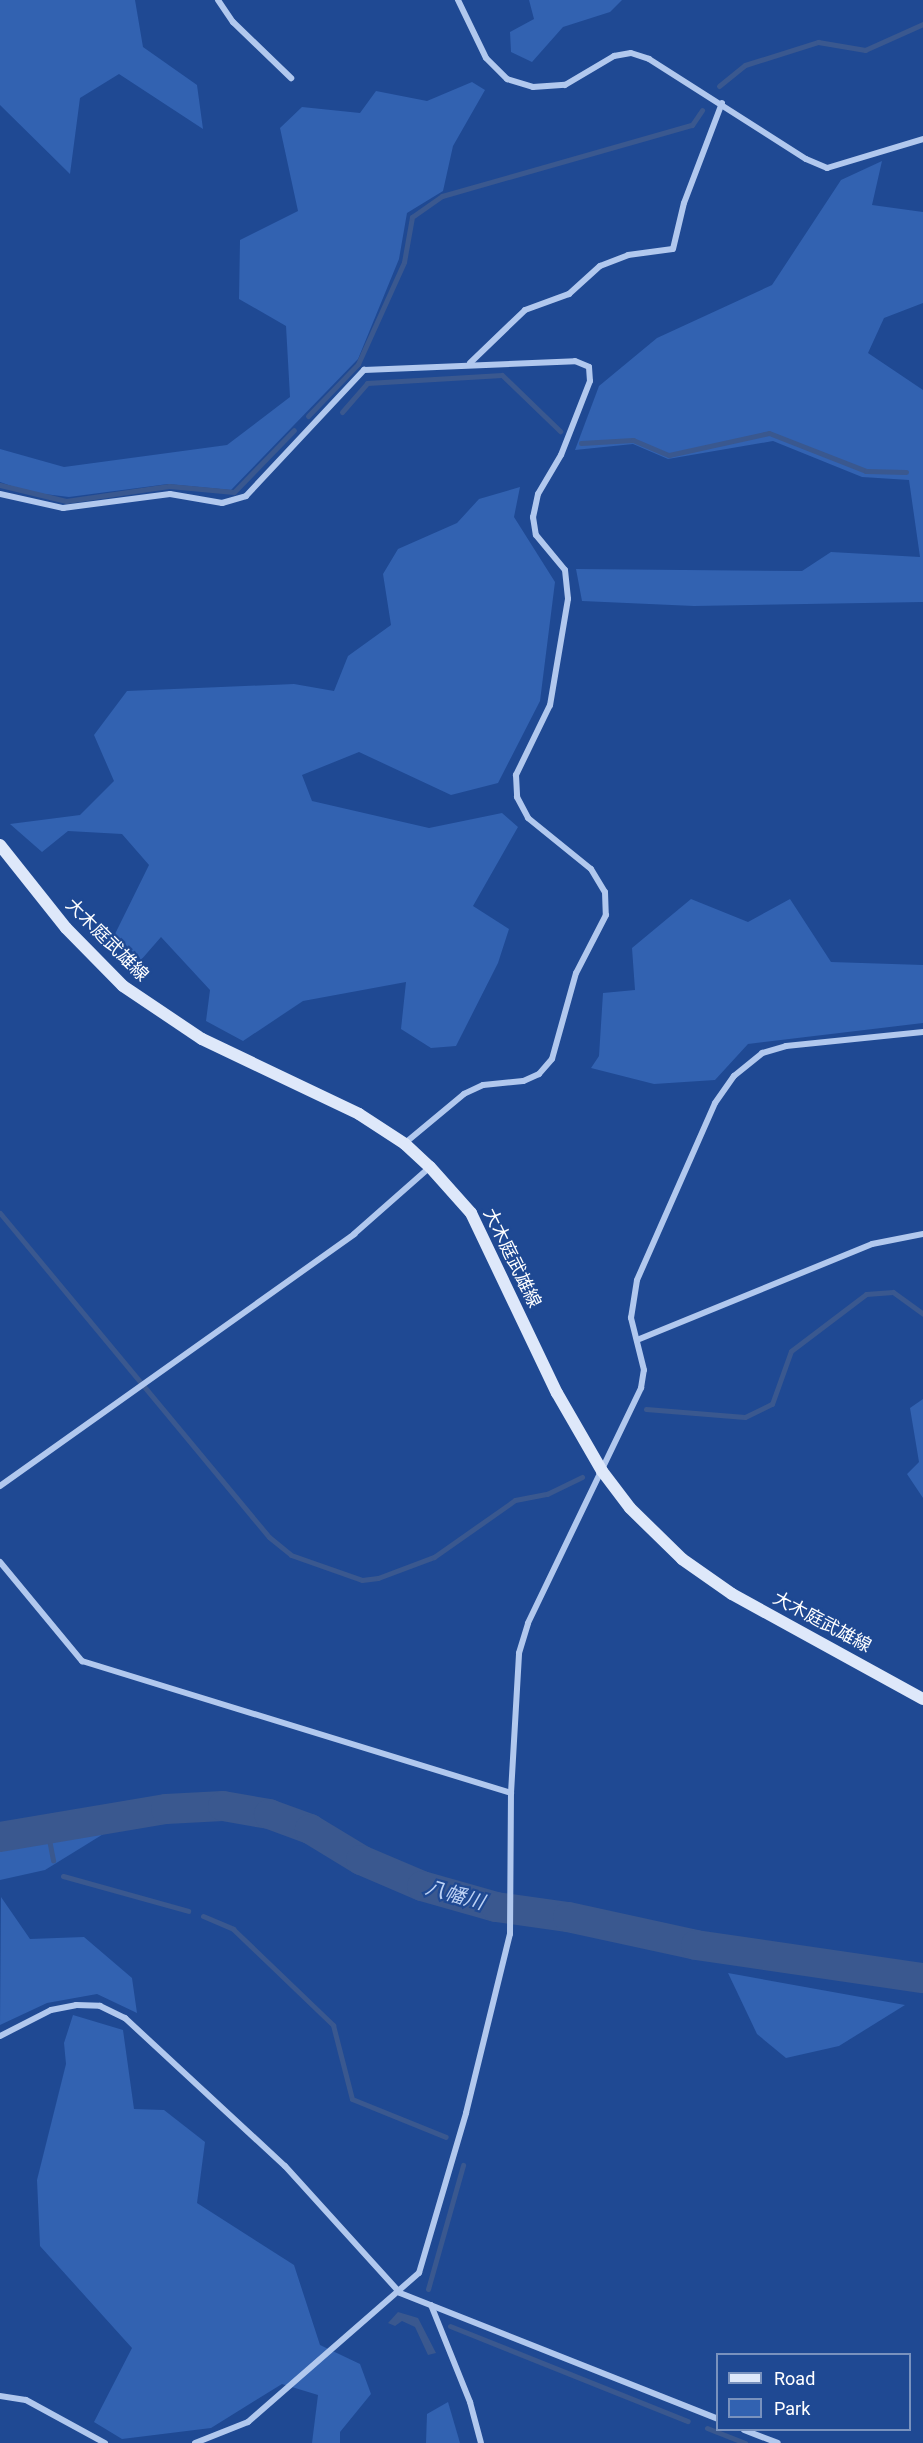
<!DOCTYPE html>
<meta charset="utf-8">
<style>
body{margin:0}
#map{position:relative;width:923px;height:2443px;overflow:hidden;background:#1f4993;font-family:Roboto,"Noto Sans JP",sans-serif}
div>[style]{position:absolute}
.green>*{inset:0;background:#3262b1}
.water>*{inset:0;background:#3a588f}
.stream>*{height:5px;margin:-2.5px;padding:0 2.5px;transform-origin:2.5px;border-radius:2.5px;background:#3a588f}
.river>*{height:30px;margin:-15px;padding:0 15px;transform-origin:15px;border-radius:15px;background:#3a588f}
.street>*{height:6px;margin:-3px;padding:0 3px;transform-origin:3px;border-radius:3px;background:#b1c8ee}
.secondary>*{height:12px;margin:-6px;padding:0 6px;transform-origin:6px;border-radius:6px;background:#dee8fa}
span{translate:-50% -50%;white-space:nowrap;text-align:center;line-height:1.15;-webkit-text-stroke:4.5px #1f4993;paint-order:stroke}
.street-label{font-size:18px;color:#fff}
.water-label{font-size:20px;color:#bdd2f5;font-style:italic}
.legend{position:absolute;left:716px;top:2353px;width:195px;height:78px;box-sizing:border-box;background:#1f4993;border:2px solid #7992be;margin:0;padding:8px 10px;list-style:none;font-size:18px;color:#fff}
.legend li{display:flex;align-items:center;gap:12px;height:30px}
.legend b{width:30px;border:2px solid #7992be}
</style>
<div id="map">
<div class="green">
<div style="clip-path:polygon(0 0,135px 0,143px 47px,197px 85px,203px 129px,119px 74px,80px 98px,70px 174px,0 105px)"></div>
<div style="clip-path:polygon(529px 0,622px 0,610px 12px,563px 27px,532px 62px,511px 52px,510px 32px,534px 19px)"></div>
<div style="clip-path:polygon(472px 82px,485px 90px,453px 146px,443px 191px,407px 213px,399px 259px,358px 359px,231px 490px,168px 484px,69px 497px,28px 492px,0 482px,0 449px,64px 467px,227px 445px,290px 397px,286px 326px,239px 299px,240px 240px,298px 211px,280px 128px,302px 107px,360px 113px,376px 91px,427px 101px)"></div>
<div style="clip-path:polygon(882px 161px,872px 205px,923px 212px,923px 303px,884px 318px,868px 353px,923px 390px,923px 602px,694px 606px,582px 601px,576px 569px,802px 571px,831px 552px,920px 557px,909px 480px,862px 477px,773px 441px,668px 459px,633px 444px,575px 450px,599px 386px,657px 338px,772px 285px,841px 180px)"></div>
<div style="clip-path:polygon(520px 487px,514px 517px,555px 582px,540px 701px,498px 783px,451px 795px,359px 752px,302px 775px,312px 801px,429px 828px,502px 813px,518px 827px,473px 906px,509px 929px,498px 963px,456px 1046px,431px 1048px,401px 1029px,406px 982px,303px 1001px,243px 1041px,206px 1021px,210px 990px,161px 937px,141px 960px,115px 934px,149px 865px,122px 834px,68px 831px,42px 852px,10px 824px,80px 815px,114px 781px,94px 735px,127px 691px,294px 684px,334px 691px,348px 656px,391px 625px,383px 574px,398px 549px,457px 523px,479px 499px)"></div>
<div style="clip-path:polygon(691px 899px,748px 922px,790px 899px,831px 962px,923px 965px,923px 1023px,748px 1044px,715px 1080px,654px 1084px,591px 1068px,599px 1056px,603px 993px,635px 990px,632px 948px)"></div>
<div style="clip-path:polygon(923px 1399px,923px 1498px,907px 1474px,919px 1462px,910px 1408px)"></div>
<div style="clip-path:polygon(105px 1833px,45px 1870px,0 1880px,0 1849px)"></div>
<div style="clip-path:polygon(1px 1897px,30px 1939px,84px 1937px,132px 1978px,137px 2013px,97px 1994px,47px 2003px,0 2025px)"></div>
<div style="clip-path:polygon(728px 1973px,905px 2005px,839px 2046px,786px 2058px,757px 2034px)"></div>
<div style="clip-path:polygon(73px 2015px,123px 2030px,134px 2109px,164px 2110px,205px 2142px,197px 2203px,294px 2265px,320px 2345px,360px 2364px,371px 2394px,340px 2432px,340px 2443px,312px 2443px,318px 2395px,282px 2384px,211px 2428px,122px 2439px,94px 2422px,132px 2348px,40px 2246px,37px 2180px,66px 2064px,64px 2043px)"></div>
<div style="clip-path:polygon(448px 2402px,460px 2443px,426px 2443px,427px 2414px)"></div>
</div>
<div class="water">
<div style="clip-path:polygon(398px 2312px,418px 2318px,436px 2353px,428px 2355px,415px 2327px,402px 2321px,395px 2326px,388px 2323px)"></div>
</div>
<div class="stream">
<div style="left:719px;top:86px;width:33px;rotate:-39deg"></div>
<div style="left:745px;top:65px;width:77px;rotate:-17.5deg"></div>
<div style="left:818px;top:42px;width:48px;rotate:9.7deg"></div>
<div style="left:865px;top:50px;width:64px;rotate:-24.1deg"></div>
<div style="left:342px;top:412px;width:38px;rotate:-49deg"></div>
<div style="left:367px;top:383px;width:135px;rotate:-3.4deg"></div>
<div style="left:502px;top:375px;width:81px;rotate:44deg"></div>
<div style="left:308px;top:416px;width:72px;rotate:-46.1deg"></div>
<div style="left:358px;top:364px;width:112px;rotate:-65.7deg"></div>
<div style="left:404px;top:262px;width:46px;rotate:-79.9deg"></div>
<div style="left:412px;top:217px;width:37px;rotate:-35deg"></div>
<div style="left:442px;top:196px;width:260px;rotate:-15.9deg"></div>
<div style="left:692px;top:125px;width:18px;rotate:-56deg"></div>
<div style="left:581px;top:443px;width:52px;rotate:-3.3deg"></div>
<div style="left:633px;top:440px;width:39px;rotate:23deg"></div>
<div style="left:669px;top:455px;width:102px;rotate:-12.4deg"></div>
<div style="left:769px;top:433px;width:104px;rotate:21.4deg"></div>
<div style="left:866px;top:471px;width:40px;rotate:1.4deg"></div>
<div style="left:0;top:485px;width:68px;rotate:13.6deg"></div>
<div style="left:66px;top:501px;width:104px;rotate:-8.3deg"></div>
<div style="left:169px;top:486px;width:65px;rotate:5.3deg"></div>
<div style="left:234px;top:492px;width:86px;rotate:-45.9deg"></div>
<div style="left:0;top:1213px;width:421px;rotate:50.3deg"></div>
<div style="left:269px;top:1537px;width:28px;rotate:39deg"></div>
<div style="left:291px;top:1555px;width:75px;rotate:19.4deg"></div>
<div style="left:362px;top:1580px;width:16px;rotate:-7deg"></div>
<div style="left:378px;top:1578px;width:60px;rotate:-20.6deg"></div>
<div style="left:434px;top:1557px;width:99px;rotate:-35.1deg"></div>
<div style="left:515px;top:1500px;width:33px;rotate:-11deg"></div>
<div style="left:547px;top:1494px;width:39px;rotate:-26deg"></div>
<div style="left:646px;top:1409px;width:99px;rotate:4.6deg"></div>
<div style="left:745px;top:1417px;width:30px;rotate:-26deg"></div>
<div style="left:772px;top:1404px;width:56px;rotate:-70.3deg"></div>
<div style="left:791px;top:1351px;width:94px;rotate:-37.2deg"></div>
<div style="left:866px;top:1294px;width:27px;rotate:-4deg"></div>
<div style="left:893px;top:1292px;width:37px;rotate:36deg"></div>
<div style="left:47px;top:1829px;width:32px;rotate:79deg"></div>
<div style="left:63px;top:1876px;width:130px;rotate:15.6deg"></div>
<div style="left:203px;top:1916px;width:33px;rotate:23deg"></div>
<div style="left:233px;top:1929px;width:139px;rotate:43.8deg"></div>
<div style="left:333px;top:2025px;width:76px;rotate:75.6deg"></div>
<div style="left:352px;top:2099px;width:101px;rotate:22deg"></div>
<div style="left:428px;top:2289px;width:129px;rotate:-74.2deg"></div>
<div style="left:450px;top:2326px;width:256px;rotate:21.8deg"></div>
<div style="left:707px;top:2428px;width:41px;rotate:21.5deg"></div>
</div>
<div class="river">
<div style="left:0;top:1837px;width:168px;rotate:-9.6deg"></div>
<div style="left:166px;top:1809px;width:57px;rotate:-3deg"></div>
<div style="left:223px;top:1806px;width:47px;rotate:9.9deg"></div>
<div style="left:269px;top:1814px;width:44px;rotate:20.1deg"></div>
<div style="left:310px;top:1829px;width:60px;rotate:31.3deg"></div>
<div style="left:361px;top:1860px;width:66px;rotate:23.1deg"></div>
<div style="left:422px;top:1886px;width:77px;rotate:15.8deg"></div>
<div style="left:496px;top:1907px;width:73px;rotate:7.9deg"></div>
<div style="left:568px;top:1917px;width:131px;rotate:12.3deg"></div>
<div style="left:696px;top:1945px;width:229px;rotate:8.3deg"></div>
</div>
<div class="street">
<div style="left:218px;top:0;width:27px;rotate:56deg"></div>
<div style="left:233px;top:22px;width:81px;rotate:44deg"></div>
<div style="left:458px;top:0;width:64px;rotate:64.2deg"></div>
<div style="left:486px;top:58px;width:30px;rotate:45deg"></div>
<div style="left:507px;top:79px;width:27px;rotate:17deg"></div>
<div style="left:533px;top:87px;width:32px;rotate:-4deg"></div>
<div style="left:565px;top:85px;width:57px;rotate:-30.6deg"></div>
<div style="left:614px;top:56px;width:17px;rotate:-10deg"></div>
<div style="left:631px;top:53px;width:19px;rotate:18deg"></div>
<div style="left:649px;top:59px;width:186px;rotate:32.5deg"></div>
<div style="left:806px;top:159px;width:23px;rotate:23deg"></div>
<div style="left:827px;top:168px;width:100px;rotate:-16.8deg"></div>
<div style="left:470px;top:363px;width:76px;rotate:-43.9deg"></div>
<div style="left:525px;top:310px;width:47px;rotate:-20deg"></div>
<div style="left:569px;top:294px;width:42px;rotate:-42.1deg"></div>
<div style="left:600px;top:266px;width:30px;rotate:-21deg"></div>
<div style="left:628px;top:255px;width:45px;rotate:-7.6deg"></div>
<div style="left:673px;top:249px;width:47px;rotate:-76.6deg"></div>
<div style="left:684px;top:203px;width:107px;rotate:-69.2deg"></div>
<div style="left:0;top:494px;width:65px;rotate:12.5deg"></div>
<div style="left:63px;top:508px;width:108px;rotate:-7.5deg"></div>
<div style="left:170px;top:494px;width:53px;rotate:9.8deg"></div>
<div style="left:222px;top:503px;width:25px;rotate:-16deg"></div>
<div style="left:246px;top:496px;width:173px;rotate:-46.9deg"></div>
<div style="left:364px;top:370px;width:211px;rotate:-2.4deg"></div>
<div style="left:575px;top:361px;width:15px;rotate:23deg"></div>
<div style="left:589px;top:367px;width:14px;rotate:86deg"></div>
<div style="left:590px;top:381px;width:79px;rotate:111.4deg"></div>
<div style="left:561px;top:455px;width:45px;rotate:120.5deg"></div>
<div style="left:538px;top:494px;width:24px;rotate:102deg"></div>
<div style="left:533px;top:517px;width:18px;rotate:81deg"></div>
<div style="left:536px;top:535px;width:45px;rotate:50.4deg"></div>
<div style="left:565px;top:570px;width:29px;rotate:84deg"></div>
<div style="left:568px;top:599px;width:108px;rotate:99.6deg"></div>
<div style="left:550px;top:705px;width:78px;rotate:115.9deg"></div>
<div style="left:516px;top:775px;width:22px;rotate:87deg"></div>
<div style="left:517px;top:797px;width:24px;rotate:62deg"></div>
<div style="left:528px;top:818px;width:81px;rotate:39deg"></div>
<div style="left:591px;top:869px;width:27px;rotate:59deg"></div>
<div style="left:605px;top:892px;width:23px;rotate:88deg"></div>
<div style="left:606px;top:915px;width:65px;rotate:117.3deg"></div>
<div style="left:576px;top:973px;width:89px;rotate:105.6deg"></div>
<div style="left:552px;top:1059px;width:20px;rotate:131deg"></div>
<div style="left:539px;top:1074px;width:17px;rotate:156deg"></div>
<div style="left:523px;top:1081px;width:40px;rotate:174.3deg"></div>
<div style="left:483px;top:1085px;width:21px;rotate:155deg"></div>
<div style="left:464px;top:1094px;width:77px;rotate:140.3deg"></div>
<div style="left:637px;top:1340px;width:254px;rotate:-22.2deg"></div>
<div style="left:872px;top:1244px;width:52px;rotate:-11.1deg"></div>
<div style="left:0;top:1486px;width:435px;rotate:-35.4deg"></div>
<div style="left:354px;top:1234px;width:101px;rotate:-41.4deg"></div>
<div style="left:0;top:1562px;width:129px;rotate:50.4deg"></div>
<div style="left:82px;top:1661px;width:449px;rotate:17.1deg"></div>
<div style="left:0;top:2036px;width:57px;rotate:-27deg"></div>
<div style="left:51px;top:2010px;width:25px;rotate:-11deg"></div>
<div style="left:76px;top:2005px;width:24px;rotate:2deg"></div>
<div style="left:100px;top:2006px;width:28px;rotate:26deg"></div>
<div style="left:125px;top:2018px;width:218px;rotate:42.8deg"></div>
<div style="left:285px;top:2166px;width:171px;rotate:47.8deg"></div>
<div style="left:400px;top:2293px;width:342px;rotate:21.6deg"></div>
<div style="left:431px;top:2305px;width:105px;rotate:68.1deg"></div>
<div style="left:470px;top:2402px;width:42px;rotate:75deg"></div>
<div style="left:0;top:2396px;width:26px;rotate:9deg"></div>
<div style="left:26px;top:2400px;width:90px;rotate:28.6deg"></div>
<div style="left:744px;top:2430px;width:36px;rotate:21deg"></div>
<div style="left:195px;top:2443px;width:57px;rotate:-21.6deg"></div>
<div style="left:248px;top:2422px;width:227px;rotate:-41.1deg"></div>
<div style="left:419px;top:2273px;width:167px;rotate:-73.6deg"></div>
<div style="left:466px;top:2113px;width:184px;rotate:-76.2deg"></div>
<div style="left:510px;top:1934px;width:141px;rotate:-89.6deg"></div>
<div style="left:511px;top:1793px;width:140px;rotate:-86.7deg"></div>
<div style="left:519px;top:1653px;width:31px;rotate:-73deg"></div>
<div style="left:528px;top:1623px;width:261px;rotate:-64.3deg"></div>
<div style="left:641px;top:1388px;width:18px;rotate:-81deg"></div>
<div style="left:644px;top:1370px;width:54px;rotate:-104deg"></div>
<div style="left:631px;top:1318px;width:38px;rotate:-81deg"></div>
<div style="left:637px;top:1280px;width:193px;rotate:-66.2deg"></div>
<div style="left:715px;top:1103px;width:33px;rotate:-55deg"></div>
<div style="left:734px;top:1076px;width:36px;rotate:-39deg"></div>
<div style="left:762px;top:1053px;width:25px;rotate:-16deg"></div>
<div style="left:786px;top:1046px;width:138px;rotate:-5.8deg"></div>
</div>
<div class="secondary">
<div style="left:0;top:845px;width:106px;rotate:51.5deg"></div>
<div style="left:66px;top:928px;width:81px;rotate:45.5deg"></div>
<div style="left:123px;top:986px;width:95px;rotate:33.9deg"></div>
<div style="left:202px;top:1039px;width:174px;rotate:25.5deg"></div>
<div style="left:359px;top:1114px;width:55px;rotate:33.1deg"></div>
<div style="left:405px;top:1144px;width:34px;rotate:43deg"></div>
<div style="left:430px;top:1167px;width:62px;rotate:48.3deg"></div>
<div style="left:471px;top:1213px;width:199px;rotate:64.5deg"></div>
<div style="left:557px;top:1393px;width:90px;rotate:60deg"></div>
<div style="left:602px;top:1471px;width:46px;rotate:52.9deg"></div>
<div style="left:630px;top:1508px;width:73px;rotate:44.4deg"></div>
<div style="left:682px;top:1559px;width:61px;rotate:35deg"></div>
<div style="left:732px;top:1594px;width:218px;rotate:28.8deg"></div>
</div>
<div class="street-label">
<span style="left:107px;top:940px;rotate:45deg">大木庭武雄線</span>
<span style="left:512px;top:1258px;rotate:64deg">大木庭武雄線</span>
<span style="left:822px;top:1622px;rotate:28deg">大木庭武雄線</span>
</div>
<div class="water-label">
<span style="left:455px;top:1895px;rotate:16deg">八幡川</span>
</div>
<ul class="legend">
<li><b style="height:8px;background:#dee8fa"></b>Road</li>
<li><b style="height:16px;background:#3262b1"></b>Park</li>
</ul>
</div>
